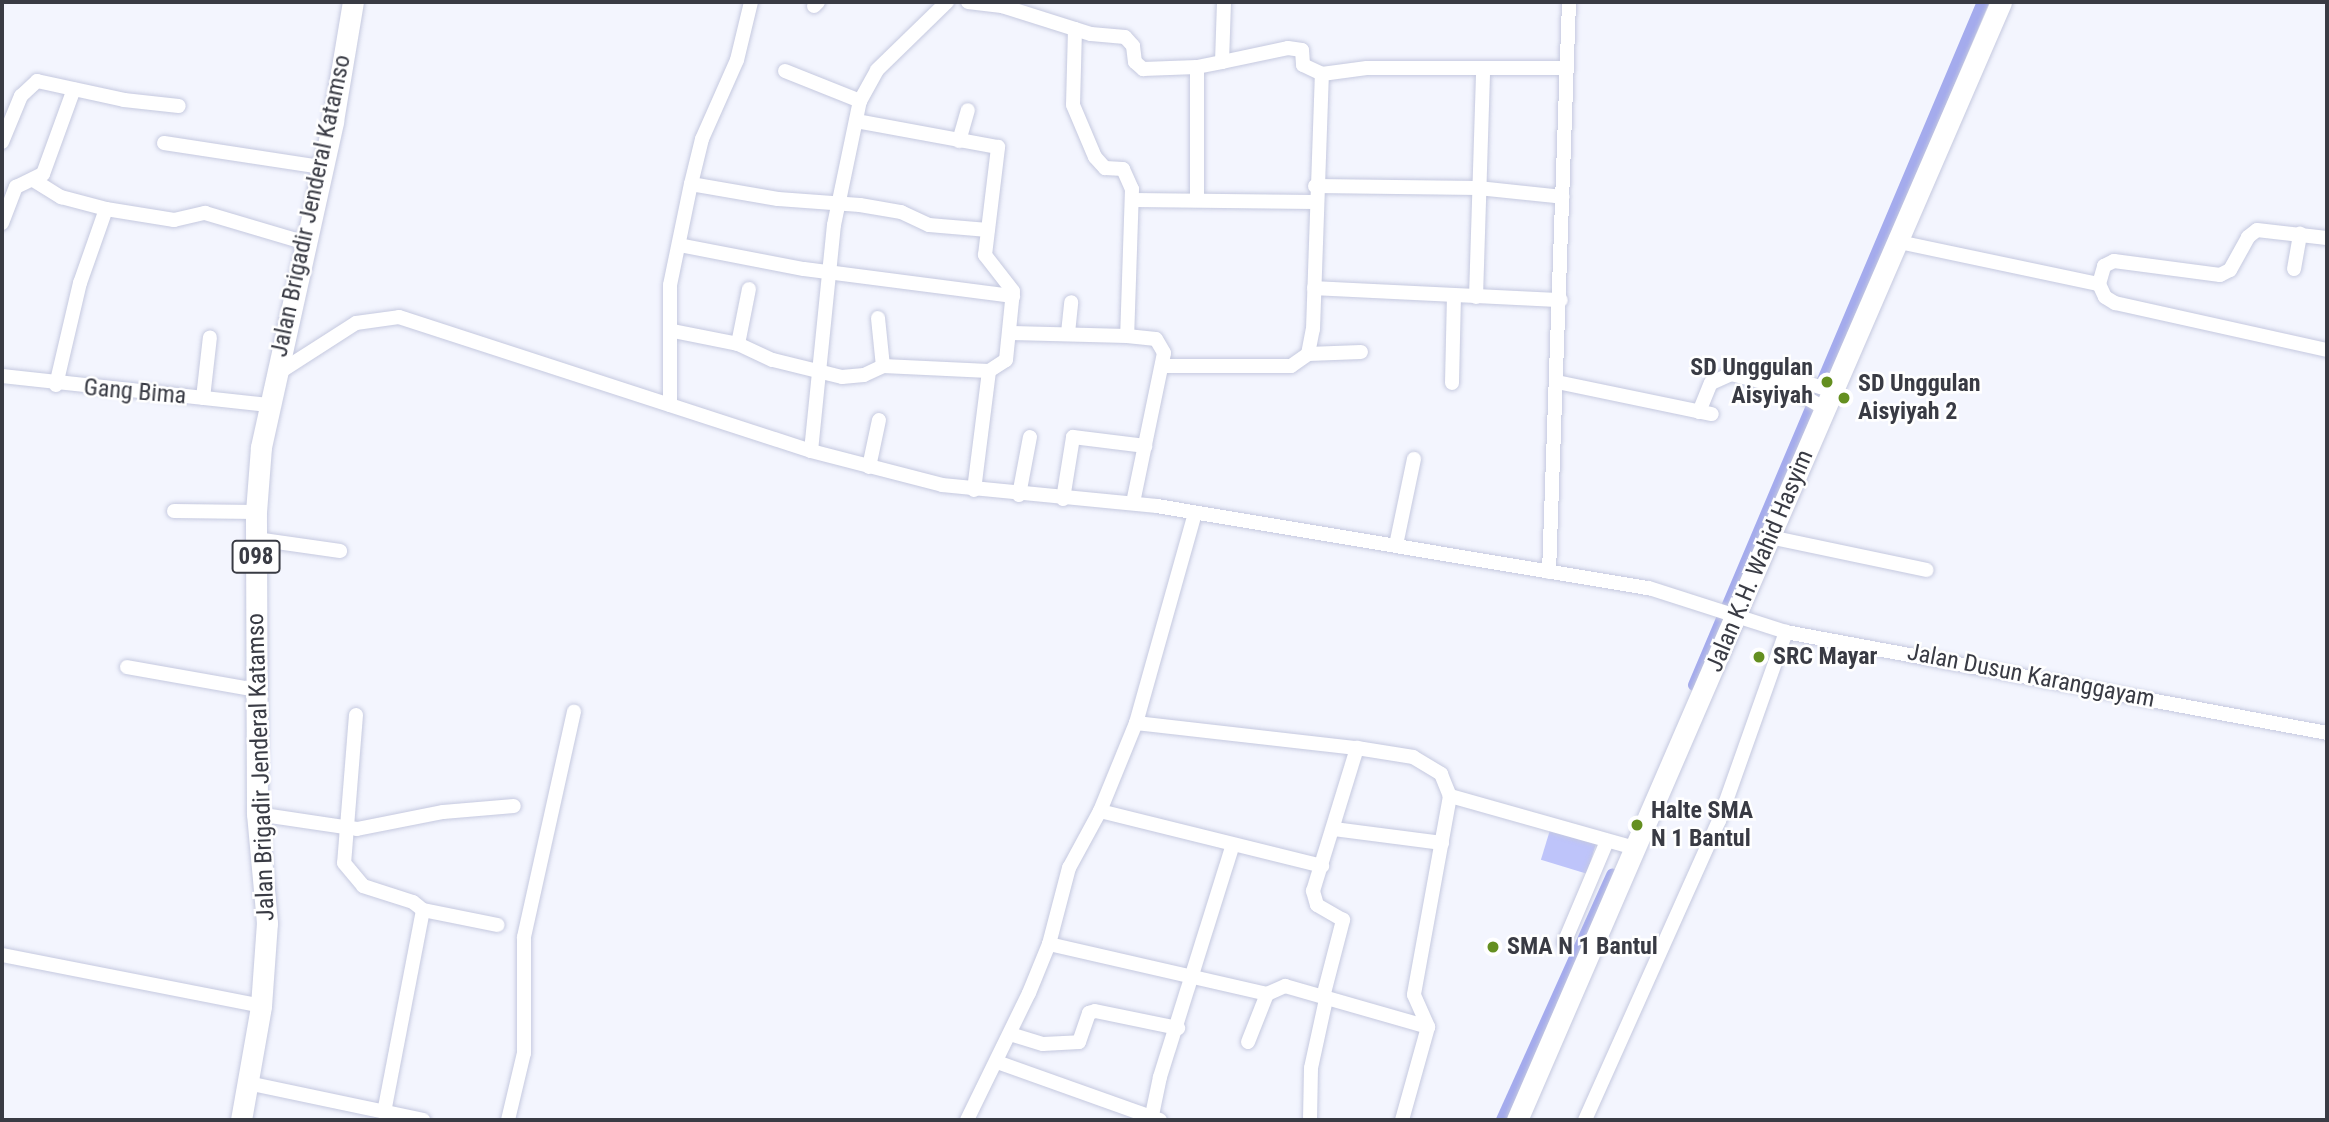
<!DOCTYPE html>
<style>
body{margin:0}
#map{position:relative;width:2329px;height:1122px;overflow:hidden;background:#f3f5fe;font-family:"Roboto Condensed",sans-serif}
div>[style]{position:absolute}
.green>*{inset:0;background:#bec4fa;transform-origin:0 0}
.canal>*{height:12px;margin:-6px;padding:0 6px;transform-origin:6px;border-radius:6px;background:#a4abed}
.roads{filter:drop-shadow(0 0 2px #c5c9df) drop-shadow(0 0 2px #c5c9df)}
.minor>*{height:14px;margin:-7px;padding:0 7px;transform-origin:7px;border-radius:7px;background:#fff}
.primary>*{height:21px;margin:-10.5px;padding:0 10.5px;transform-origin:10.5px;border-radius:10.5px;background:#fff}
.dots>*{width:19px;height:19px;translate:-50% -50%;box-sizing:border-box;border:4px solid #fff;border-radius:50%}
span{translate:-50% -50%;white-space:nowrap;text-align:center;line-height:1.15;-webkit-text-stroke:5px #fff;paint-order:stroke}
.shield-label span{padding:2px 5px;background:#fff;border:2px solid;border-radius:5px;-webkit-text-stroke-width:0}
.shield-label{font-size:23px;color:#393b44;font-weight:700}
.street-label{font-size:24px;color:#393b44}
.poi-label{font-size:24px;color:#393b44;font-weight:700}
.right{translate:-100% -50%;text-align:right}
.left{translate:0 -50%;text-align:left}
.frame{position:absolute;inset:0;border:4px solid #393b44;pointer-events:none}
</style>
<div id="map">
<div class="green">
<div style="left:1550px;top:830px;width:48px;height:31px;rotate:17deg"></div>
</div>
<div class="canal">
<div style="left:1694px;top:685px;width:742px;rotate:-67.07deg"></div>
<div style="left:1502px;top:1120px;width:269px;rotate:-65.8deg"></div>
</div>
<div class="roads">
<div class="minor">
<div style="left:968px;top:2px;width:34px;rotate:7deg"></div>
<div style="left:1002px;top:6px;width:93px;rotate:17.5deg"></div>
<div style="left:1091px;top:34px;width:34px;rotate:5deg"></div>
<div style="left:1125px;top:37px;width:12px;rotate:48deg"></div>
<div style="left:1133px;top:46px;width:16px;rotate:83deg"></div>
<div style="left:1135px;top:62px;width:11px;rotate:41deg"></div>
<div style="left:1143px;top:69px;width:54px;rotate:-2.1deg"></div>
<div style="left:1224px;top:2px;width:60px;rotate:91.9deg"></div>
<div style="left:1222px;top:62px;width:67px;rotate:-12deg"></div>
<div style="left:1288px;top:48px;width:14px;rotate:8deg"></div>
<div style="left:1302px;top:50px;width:15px;rotate:86deg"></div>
<div style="left:1303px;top:65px;width:21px;rotate:25deg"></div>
<div style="left:1322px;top:74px;width:45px;rotate:-7.6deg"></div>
<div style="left:1367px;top:68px;width:198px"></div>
<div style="left:814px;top:6px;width:6px;rotate:-45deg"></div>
<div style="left:1075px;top:29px;width:76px;rotate:91.5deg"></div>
<div style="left:1073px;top:105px;width:56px;rotate:67.1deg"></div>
<div style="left:1095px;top:157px;width:15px;rotate:48deg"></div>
<div style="left:1105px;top:168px;width:18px;rotate:3deg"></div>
<div style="left:1123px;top:169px;width:22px;rotate:66deg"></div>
<div style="left:1132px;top:189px;width:147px;rotate:91.9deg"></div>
<div style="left:1127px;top:336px;width:29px;rotate:6deg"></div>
<div style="left:1156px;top:339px;width:16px;rotate:60deg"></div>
<div style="left:1164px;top:353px;width:153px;rotate:101.7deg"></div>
<div style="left:785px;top:71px;width:81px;rotate:21.8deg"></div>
<div style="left:959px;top:141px;width:32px;rotate:-74deg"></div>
<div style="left:2px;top:142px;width:50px;rotate:-67.6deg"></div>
<div style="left:21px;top:96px;width:22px;rotate:-43deg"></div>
<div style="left:37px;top:81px;width:89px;rotate:12.3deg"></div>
<div style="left:124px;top:100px;width:55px;rotate:6.2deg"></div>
<div style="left:164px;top:143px;width:158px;rotate:8.7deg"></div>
<div style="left:35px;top:181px;width:31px;rotate:32deg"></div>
<div style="left:61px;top:197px;width:47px;rotate:14.9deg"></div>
<div style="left:106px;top:209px;width:69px;rotate:9.2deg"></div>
<div style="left:174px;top:220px;width:32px;rotate:-13deg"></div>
<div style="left:205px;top:213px;width:102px;rotate:16.5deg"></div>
<div style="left:691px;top:184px;width:88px;rotate:9.8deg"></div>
<div style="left:778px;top:199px;width:82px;rotate:4.2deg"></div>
<div style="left:860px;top:205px;width:42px;rotate:9.7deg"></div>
<div style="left:901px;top:212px;width:31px;rotate:25deg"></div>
<div style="left:929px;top:225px;width:59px;rotate:4.8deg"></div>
<div style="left:1315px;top:186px;width:163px;rotate:0.7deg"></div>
<div style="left:1478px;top:188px;width:85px;rotate:6deg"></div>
<div style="left:1133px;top:200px;width:181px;rotate:0.6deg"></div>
<div style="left:1197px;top:200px;width:133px;rotate:-90deg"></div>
<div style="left:1197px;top:67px;width:25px;rotate:-11deg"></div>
<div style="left:2px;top:223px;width:39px;rotate:-69deg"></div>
<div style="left:16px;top:187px;width:30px;rotate:-26deg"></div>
<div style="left:43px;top:174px;width:90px;rotate:-70deg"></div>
<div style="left:1899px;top:242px;width:204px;rotate:11.9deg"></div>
<div style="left:2099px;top:284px;width:14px;rotate:65deg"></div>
<div style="left:2105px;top:297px;width:12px;rotate:31deg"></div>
<div style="left:2115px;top:303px;width:217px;rotate:12.5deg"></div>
<div style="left:679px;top:245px;width:127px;rotate:10.9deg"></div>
<div style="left:804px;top:269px;width:211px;rotate:7.4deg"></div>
<div style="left:2294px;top:269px;width:36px;rotate:-80deg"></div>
<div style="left:2099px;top:284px;width:19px;rotate:-74deg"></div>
<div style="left:2104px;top:266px;width:11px;rotate:-27deg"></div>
<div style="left:2114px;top:261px;width:107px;rotate:7.5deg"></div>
<div style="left:2220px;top:275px;width:11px;rotate:-27deg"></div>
<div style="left:2230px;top:270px;width:38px;rotate:-61deg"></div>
<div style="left:2248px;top:237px;width:11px;rotate:-38deg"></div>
<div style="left:2257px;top:230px;width:70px;rotate:6.5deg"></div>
<div style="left:1314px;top:288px;width:247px;rotate:2.8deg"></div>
<div style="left:1476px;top:297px;width:227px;rotate:-88.2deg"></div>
<div style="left:878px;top:318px;width:48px;rotate:84.1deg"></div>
<div style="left:673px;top:331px;width:66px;rotate:11.3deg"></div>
<div style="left:738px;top:344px;width:38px;rotate:25deg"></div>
<div style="left:773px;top:360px;width:71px;rotate:13.8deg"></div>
<div style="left:842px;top:377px;width:22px;rotate:-5deg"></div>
<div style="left:864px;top:375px;width:21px;rotate:-25deg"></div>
<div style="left:883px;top:366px;width:106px;rotate:2.7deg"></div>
<div style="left:989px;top:371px;width:20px;rotate:-33deg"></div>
<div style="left:1006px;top:360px;width:69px;rotate:-84.2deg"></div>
<div style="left:1013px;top:291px;width:46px;rotate:-127.9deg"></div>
<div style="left:985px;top:255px;width:109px;rotate:-83.1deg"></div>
<div style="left:998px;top:147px;width:144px;rotate:-169.6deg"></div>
<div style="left:1012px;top:333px;width:115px;rotate:1.5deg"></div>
<div style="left:1068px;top:333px;width:31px;rotate:-84deg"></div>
<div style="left:738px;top:344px;width:56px;rotate:-78.7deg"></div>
<div style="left:1308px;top:354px;width:53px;rotate:-2.2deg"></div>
<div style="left:1162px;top:366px;width:129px"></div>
<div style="left:1291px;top:366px;width:21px;rotate:-35deg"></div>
<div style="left:1308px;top:354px;width:25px;rotate:-79deg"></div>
<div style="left:1313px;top:329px;width:255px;rotate:-88deg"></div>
<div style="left:1777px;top:374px;width:59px;rotate:16.9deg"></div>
<div style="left:275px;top:375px;width:96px;rotate:-32.7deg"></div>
<div style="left:356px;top:323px;width:43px;rotate:-7.9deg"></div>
<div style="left:399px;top:317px;width:433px;rotate:18deg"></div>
<div style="left:811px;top:451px;width:135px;rotate:14.5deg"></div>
<div style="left:942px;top:485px;width:216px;rotate:5.6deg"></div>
<div style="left:1157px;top:506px;width:499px;rotate:9.5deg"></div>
<div style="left:1649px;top:588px;width:144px;rotate:17.8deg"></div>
<div style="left:1786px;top:632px;width:550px;rotate:10.57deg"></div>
<div style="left:2px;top:376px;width:268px;rotate:6.2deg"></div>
<div style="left:1557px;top:382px;width:158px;rotate:11.7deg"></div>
<div style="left:1452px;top:383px;width:87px;rotate:-88.7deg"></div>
<div style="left:56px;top:385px;width:105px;rotate:-76.8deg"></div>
<div style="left:80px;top:283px;width:78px;rotate:-70.6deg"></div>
<div style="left:203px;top:398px;width:61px;rotate:-83.5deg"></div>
<div style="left:670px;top:405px;width:120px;rotate:-90deg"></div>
<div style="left:670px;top:285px;width:103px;rotate:-78.3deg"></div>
<div style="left:691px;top:184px;width:46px;rotate:-76.3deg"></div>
<div style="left:702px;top:139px;width:86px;rotate:-66.1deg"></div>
<div style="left:737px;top:60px;width:60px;rotate:-76.4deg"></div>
<div style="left:1699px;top:412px;width:31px;rotate:-68deg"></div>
<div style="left:1711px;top:383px;width:22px;rotate:-24deg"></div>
<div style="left:1731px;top:374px;width:62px;rotate:14deg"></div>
<div style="left:1791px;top:389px;width:39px;rotate:30deg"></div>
<div style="left:811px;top:451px;width:227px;rotate:-84.2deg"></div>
<div style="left:834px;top:225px;width:127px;rotate:-78.2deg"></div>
<div style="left:860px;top:101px;width:35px;rotate:-61deg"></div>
<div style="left:877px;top:70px;width:98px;rotate:-44.2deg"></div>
<div style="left:869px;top:467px;width:48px;rotate:-78deg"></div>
<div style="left:974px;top:490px;width:120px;rotate:-82.8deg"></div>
<div style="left:1019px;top:495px;width:59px;rotate:-79.3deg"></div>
<div style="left:1063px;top:499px;width:63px;rotate:-80.8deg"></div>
<div style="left:1073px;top:437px;width:73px;rotate:7.1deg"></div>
<div style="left:174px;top:511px;width:82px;rotate:0.7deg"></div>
<div style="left:1770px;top:537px;width:160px;rotate:11.9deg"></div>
<div style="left:256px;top:539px;width:85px;rotate:8.1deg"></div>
<div style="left:1396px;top:545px;width:88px;rotate:-78.2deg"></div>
<div style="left:1549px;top:572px;width:570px;rotate:-87.99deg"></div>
<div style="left:127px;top:667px;width:131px;rotate:10.1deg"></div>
<div style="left:356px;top:715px;width:148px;rotate:94.6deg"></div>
<div style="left:344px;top:863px;width:30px;rotate:50deg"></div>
<div style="left:363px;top:886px;width:52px;rotate:17.7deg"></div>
<div style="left:413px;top:902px;width:13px;rotate:39deg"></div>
<div style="left:423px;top:910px;width:206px;rotate:100.9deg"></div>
<div style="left:1136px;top:723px;width:222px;rotate:6.5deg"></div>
<div style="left:1357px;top:748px;width:57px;rotate:9.1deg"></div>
<div style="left:1413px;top:757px;width:33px;rotate:31deg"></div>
<div style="left:1441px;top:774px;width:24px;rotate:68deg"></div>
<div style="left:1450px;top:796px;width:202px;rotate:100.3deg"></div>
<div style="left:1414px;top:995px;width:35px;rotate:66deg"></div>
<div style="left:1428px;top:1027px;width:97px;rotate:105.6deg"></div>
<div style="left:1450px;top:796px;width:195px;rotate:15.7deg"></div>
<div style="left:1100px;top:811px;width:229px;rotate:13.9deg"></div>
<div style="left:257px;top:814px;width:101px;rotate:8.5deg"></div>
<div style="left:357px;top:829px;width:88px;rotate:-11.2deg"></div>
<div style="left:443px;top:812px;width:71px;rotate:-4.8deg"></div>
<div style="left:1334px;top:829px;width:109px;rotate:7.4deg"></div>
<div style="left:423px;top:910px;width:76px;rotate:11.3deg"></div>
<div style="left:1564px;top:943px;width:111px;rotate:-67.1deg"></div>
<div style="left:1049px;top:944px;width:224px;rotate:12.9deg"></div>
<div style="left:1267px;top:994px;width:20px;rotate:-24deg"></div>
<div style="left:1285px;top:986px;width:149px;rotate:16deg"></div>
<div style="left:2px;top:955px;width:264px;rotate:11.1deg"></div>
<div style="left:1323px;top:997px;width:80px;rotate:-75.4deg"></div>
<div style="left:1343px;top:920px;width:30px;rotate:-150deg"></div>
<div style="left:1317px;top:905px;width:15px;rotate:-106deg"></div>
<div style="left:1313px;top:891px;width:150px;rotate:-72.9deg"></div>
<div style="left:1010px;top:1034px;width:34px;rotate:17deg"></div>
<div style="left:1043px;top:1044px;width:36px;rotate:-3deg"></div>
<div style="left:1079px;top:1042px;width:31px;rotate:-71deg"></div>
<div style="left:1089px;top:1013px;width:6px;rotate:-18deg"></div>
<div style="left:1095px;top:1011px;width:85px;rotate:11.6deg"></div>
<div style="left:1248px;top:1042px;width:52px;rotate:-68.4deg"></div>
<div style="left:997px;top:1062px;width:173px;rotate:19.6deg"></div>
<div style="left:248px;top:1083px;width:179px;rotate:11.9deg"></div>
<div style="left:508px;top:1120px;width:69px;rotate:-76.6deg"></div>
<div style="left:524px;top:1053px;width:116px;rotate:-90deg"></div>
<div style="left:524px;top:937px;width:231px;rotate:-77.5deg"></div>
<div style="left:967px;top:1120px;width:141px;rotate:-64deg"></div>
<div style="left:1029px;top:993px;width:53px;rotate:-67.8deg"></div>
<div style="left:1049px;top:944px;width:79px;rotate:-75.3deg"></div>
<div style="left:1069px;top:868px;width:65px;rotate:-61.5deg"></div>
<div style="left:1100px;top:811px;width:95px;rotate:-67.8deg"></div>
<div style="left:1136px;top:723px;width:218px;rotate:-74.3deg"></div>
<div style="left:1151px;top:1120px;width:44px;rotate:-78.2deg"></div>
<div style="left:1160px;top:1077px;width:241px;rotate:-72.6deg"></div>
<div style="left:1310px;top:1120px;width:52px;rotate:-88.9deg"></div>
<div style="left:1311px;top:1068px;width:71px;rotate:-77.7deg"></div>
<div style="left:1585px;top:1120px;width:328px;rotate:-65.9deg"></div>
<div style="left:1719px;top:821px;width:201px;rotate:-70.5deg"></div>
</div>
<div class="primary">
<div style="left:241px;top:1120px;width:116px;rotate:-80deg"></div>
<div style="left:261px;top:1006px;width:83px;rotate:-85.9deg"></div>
<div style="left:267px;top:923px;width:109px;rotate:-95.2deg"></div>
<div style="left:257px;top:814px;width:302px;rotate:-90.2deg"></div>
<div style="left:256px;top:512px;width:65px;rotate:-85.6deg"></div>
<div style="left:261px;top:447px;width:334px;rotate:-77.5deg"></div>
<div style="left:333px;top:121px;width:121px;rotate:-80.5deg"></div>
<div style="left:1517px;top:1120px;width:1218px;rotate:-66.59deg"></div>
</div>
</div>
<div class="dots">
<div style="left:1827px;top:382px;background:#648f20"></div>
<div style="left:1844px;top:398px;background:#648f20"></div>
<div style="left:1759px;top:657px;background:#648f20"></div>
<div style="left:1637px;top:825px;background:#648f20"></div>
<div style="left:1493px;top:947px;background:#648f20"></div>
</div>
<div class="shield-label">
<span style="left:256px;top:557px">098</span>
</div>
<div class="street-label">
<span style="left:311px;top:206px;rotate:-78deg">Jalan Brigadir Jenderal Katamso</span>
<span style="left:135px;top:392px;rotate:5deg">Gang Bima</span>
<span style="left:1760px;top:561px;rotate:-67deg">Jalan K.H. Wahid Hasyim</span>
<span style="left:2031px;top:676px;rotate:11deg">Jalan Dusun Karanggayam</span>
<span style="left:261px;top:767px;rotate:-92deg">Jalan Brigadir Jenderal Katamso</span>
</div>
<div class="poi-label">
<span class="right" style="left:1813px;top:382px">SD Unggulan<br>Aisyiyah</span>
<span class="left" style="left:1858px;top:398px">SD Unggulan<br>Aisyiyah 2</span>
<span class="left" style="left:1773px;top:657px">SRC Mayar</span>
<span class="left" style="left:1651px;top:825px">Halte SMA<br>N 1 Bantul</span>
<span class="left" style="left:1507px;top:947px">SMA N 1 Bantul</span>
</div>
<div class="frame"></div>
</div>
